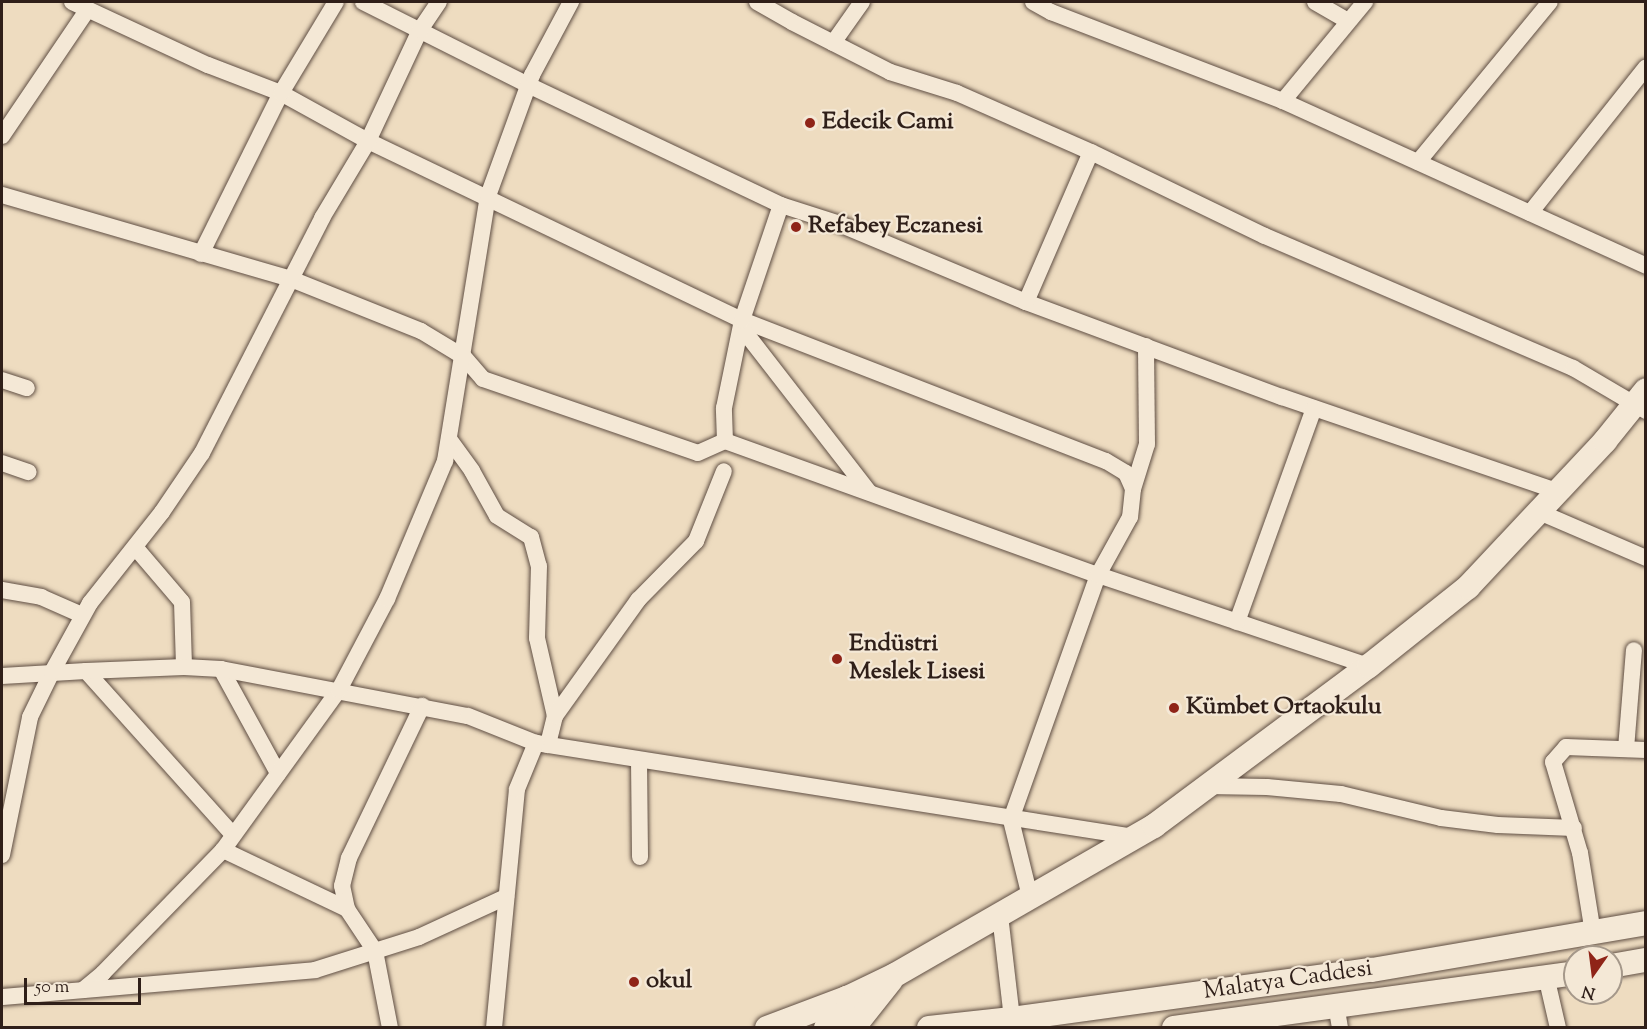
<!DOCTYPE html>
<meta charset="utf-8">
<style>
body{margin:0}
#map{position:relative;width:1647px;height:1029px;overflow:hidden;background:#eedcc0;font-family:"Sorts Mill Goudy",serif}
div>[style]{position:absolute}
.roads{filter:drop-shadow(0 0 2px #5f4e43) drop-shadow(0 0 2px #5f4e43)}
.street>*{height:16px;margin:-8px;padding:0 8px;transform-origin:8px;border-radius:8px;background:#f4e8d6}
.secondary>*{height:24px;margin:-12px;padding:0 12px;transform-origin:12px;border-radius:12px;background:#f4e8d6}
.dots>*{width:16px;height:16px;translate:-50% -50%;box-sizing:border-box;border:3px solid #f4e8d6;border-radius:50%}
span{translate:-50% -50%;white-space:nowrap;text-align:center;line-height:1.15;-webkit-text-stroke:4.5px #f4e8d6;paint-order:stroke}
.poi-label{font-size:24px;color:#2f1f19;font-weight:700}
.left{translate:0 -50%;text-align:left}
.street-label{font-size:24px;color:#2f1f19}
.frame{position:absolute;inset:0;border:3px solid #2f1f19;pointer-events:none}
.north{position:absolute;left:1563px;top:945px;width:60px;height:60px;box-sizing:border-box;background:#f4e8d6;border:2px solid #a5988a;border-radius:50%;rotate:194deg;font-size:16px;font-weight:700;line-height:24px;text-align:center;color:#2f1f19}
.north::after{content:'';display:block;margin:auto;width:21px;height:27px;background:#8f2418;clip-path:polygon(50% 0,100% 100%,50% 72%,0 100%)}
.scale{position:absolute;left:24px;top:978px;width:117px;height:27px;box-sizing:border-box;border:3px solid #2f1f19;border-top:0;padding-left:8px;font-size:18px;line-height:21px;white-space:nowrap;color:#2f1f19;-webkit-text-stroke:4px #f4e8d6;paint-order:stroke}
</style>
<div id="map">
<div class="roads">
<div class="street">
<div style="left:72px;top:2px;width:150px;rotate:24.9deg"></div>
<div style="left:208px;top:65px;width:78px;rotate:21deg"></div>
<div style="left:281px;top:93px;width:99px;rotate:28.9deg"></div>
<div style="left:368px;top:141px;width:415px;rotate:25.6deg"></div>
<div style="left:742px;top:320px;width:390px;rotate:21.2deg"></div>
<div style="left:1106px;top:461px;width:23px;rotate:31deg"></div>
<div style="left:1126px;top:473px;width:17px;rotate:66deg"></div>
<div style="left:1133px;top:489px;width:28px;rotate:96deg"></div>
<div style="left:1130px;top:517px;width:66px;rotate:118.9deg"></div>
<div style="left:1098px;top:575px;width:260px;rotate:109.6deg"></div>
<div style="left:1011px;top:820px;width:79px;rotate:76.1deg"></div>
<div style="left:363px;top:2px;width:185px;rotate:26.7deg"></div>
<div style="left:528px;top:85px;width:280px;rotate:25.4deg"></div>
<div style="left:781px;top:205px;width:59px;rotate:17.8deg"></div>
<div style="left:837px;top:223px;width:205px;rotate:22.7deg"></div>
<div style="left:1026px;top:302px;width:273px;rotate:20.4deg"></div>
<div style="left:1282px;top:397px;width:290px;rotate:18.9deg"></div>
<div style="left:757px;top:2px;width:40px;rotate:29.7deg"></div>
<div style="left:792px;top:22px;width:110px;rotate:27deg"></div>
<div style="left:890px;top:72px;width:70px;rotate:17.4deg"></div>
<div style="left:957px;top:93px;width:146px;rotate:23.8deg"></div>
<div style="left:1091px;top:152px;width:193px;rotate:25.8deg"></div>
<div style="left:1265px;top:236px;width:335px;rotate:23.2deg"></div>
<div style="left:1573px;top:368px;width:85px;rotate:30.5deg"></div>
<div style="left:1033px;top:2px;width:21px;rotate:29deg"></div>
<div style="left:1051px;top:12px;width:248px;rotate:21deg"></div>
<div style="left:1283px;top:101px;width:399px;rotate:24.4deg"></div>
<div style="left:1315px;top:2px;width:38px;rotate:30deg"></div>
<div style="left:833px;top:43px;width:50px;rotate:-54.7deg"></div>
<div style="left:1283px;top:101px;width:129px;rotate:-50.4deg"></div>
<div style="left:2px;top:136px;width:153px;rotate:-55.9deg"></div>
<div style="left:1418px;top:162px;width:207px;rotate:-50.5deg"></div>
<div style="left:2px;top:195px;width:301px;rotate:16.2deg"></div>
<div style="left:291px;top:279px;width:140px;rotate:21.8deg"></div>
<div style="left:421px;top:331px;width:50px;rotate:31.2deg"></div>
<div style="left:464px;top:357px;width:29px;rotate:49deg"></div>
<div style="left:483px;top:379px;width:227px;rotate:19deg"></div>
<div style="left:698px;top:453px;width:30px;rotate:-24deg"></div>
<div style="left:725px;top:441px;width:396px;rotate:19.8deg"></div>
<div style="left:1098px;top:575px;width:286px;rotate:18.6deg"></div>
<div style="left:1530px;top:213px;width:186px;rotate:-51.5deg"></div>
<div style="left:201px;top:254px;width:180px;rotate:-63.6deg"></div>
<div style="left:281px;top:93px;width:106px;rotate:-58.9deg"></div>
<div style="left:1026px;top:302px;width:163px;rotate:-66.6deg"></div>
<div style="left:741px;top:327px;width:209px;rotate:52.2deg"></div>
<div style="left:2px;top:380px;width:26px;rotate:18deg"></div>
<div style="left:449px;top:439px;width:39px;rotate:54deg"></div>
<div style="left:472px;top:471px;width:51px;rotate:60.9deg"></div>
<div style="left:497px;top:516px;width:40px;rotate:32deg"></div>
<div style="left:531px;top:537px;width:30px;rotate:75deg"></div>
<div style="left:539px;top:566px;width:72px;rotate:91.6deg"></div>
<div style="left:537px;top:638px;width:80px;rotate:77deg"></div>
<div style="left:555px;top:716px;width:30px;rotate:104deg"></div>
<div style="left:725px;top:441px;width:33px;rotate:-92deg"></div>
<div style="left:724px;top:408px;width:90px;rotate:-78.4deg"></div>
<div style="left:742px;top:320px;width:121px;rotate:-71.3deg"></div>
<div style="left:2px;top:463px;width:28px;rotate:19deg"></div>
<div style="left:1133px;top:489px;width:47px;rotate:-72.7deg"></div>
<div style="left:1147px;top:444px;width:98px;rotate:-90.6deg"></div>
<div style="left:1537px;top:511px;width:119px;rotate:23.3deg"></div>
<div style="left:135px;top:547px;width:72px;rotate:49.5deg"></div>
<div style="left:182px;top:602px;width:65px;rotate:88.2deg"></div>
<div style="left:2px;top:590px;width:40px;rotate:10deg"></div>
<div style="left:41px;top:597px;width:45px;rotate:23.7deg"></div>
<div style="left:1237px;top:622px;width:227px;rotate:-70.2deg"></div>
<div style="left:221px;top:669px;width:119px;rotate:61.3deg"></div>
<div style="left:86px;top:671px;width:220px;rotate:48.1deg"></div>
<div style="left:2px;top:676px;width:84px;rotate:-3.4deg"></div>
<div style="left:86px;top:671px;width:98px;rotate:-2.3deg"></div>
<div style="left:184px;top:667px;width:37px;rotate:3deg"></div>
<div style="left:221px;top:669px;width:251px;rotate:10.8deg"></div>
<div style="left:468px;top:716px;width:73px;rotate:21.7deg"></div>
<div style="left:536px;top:743px;width:605px;rotate:8.93deg"></div>
<div style="left:555px;top:716px;width:143px;rotate:-54.4deg"></div>
<div style="left:638px;top:600px;width:83px;rotate:-45.5deg"></div>
<div style="left:696px;top:541px;width:75px;rotate:-68.2deg"></div>
<div style="left:1626px;top:749px;width:99px;rotate:-85.4deg"></div>
<div style="left:639px;top:760px;width:97px;rotate:89.4deg"></div>
<div style="left:1207px;top:786px;width:60px;rotate:1deg"></div>
<div style="left:1267px;top:787px;width:74px;rotate:5.4deg"></div>
<div style="left:1341px;top:794px;width:103px;rotate:13.5deg"></div>
<div style="left:1441px;top:818px;width:57px;rotate:7deg"></div>
<div style="left:1498px;top:825px;width:76px;rotate:2.3deg"></div>
<div style="left:223px;top:850px;width:137px;rotate:25.4deg"></div>
<div style="left:2px;top:855px;width:141px;rotate:-78.5deg"></div>
<div style="left:30px;top:717px;width:50px;rotate:-63.9deg"></div>
<div style="left:52px;top:672px;width:79px;rotate:-61.2deg"></div>
<div style="left:90px;top:603px;width:116px;rotate:-51.6deg"></div>
<div style="left:162px;top:512px;width:71px;rotate:-55.9deg"></div>
<div style="left:202px;top:453px;width:264px;rotate:-62.9deg"></div>
<div style="left:322px;top:218px;width:90px;rotate:-59.1deg"></div>
<div style="left:368px;top:141px;width:123px;rotate:-64.9deg"></div>
<div style="left:420px;top:30px;width:34px;rotate:-56deg"></div>
<div style="left:1000px;top:915px;width:105px;rotate:83.4deg"></div>
<div style="left:1593px;top:933px;width:81px;rotate:-99.2deg"></div>
<div style="left:1580px;top:853px;width:95px;rotate:-106.5deg"></div>
<div style="left:1553px;top:762px;width:20px;rotate:-49deg"></div>
<div style="left:1566px;top:747px;width:80px;rotate:2.1deg"></div>
<div style="left:1546px;top:976px;width:53px;rotate:77deg"></div>
<div style="left:83px;top:990px;width:26px;rotate:-40deg"></div>
<div style="left:103px;top:973px;width:172px;rotate:-45.7deg"></div>
<div style="left:223px;top:850px;width:198px;rotate:-54.1deg"></div>
<div style="left:339px;top:690px;width:103px;rotate:-62.2deg"></div>
<div style="left:387px;top:599px;width:150px;rotate:-67.2deg"></div>
<div style="left:445px;top:461px;width:268px;rotate:-80.8deg"></div>
<div style="left:488px;top:196px;width:129px;rotate:-70deg"></div>
<div style="left:532px;top:75px;width:83px;rotate:-61.9deg"></div>
<div style="left:2px;top:997px;width:314px;rotate:-4.9deg"></div>
<div style="left:315px;top:970px;width:109px;rotate:-17.6deg"></div>
<div style="left:419px;top:937px;width:96px;rotate:-24.7deg"></div>
<div style="left:1336px;top:1005px;width:23px;rotate:80deg"></div>
<div style="left:390px;top:1028px;width:78px;rotate:-101deg"></div>
<div style="left:375px;top:951px;width:50px;rotate:-123.7deg"></div>
<div style="left:347px;top:909px;width:24px;rotate:-102deg"></div>
<div style="left:342px;top:886px;width:29px;rotate:-76deg"></div>
<div style="left:349px;top:858px;width:169px;rotate:-64.3deg"></div>
<div style="left:494px;top:1028px;width:240px;rotate:-84.5deg"></div>
<div style="left:517px;top:789px;width:50px;rotate:-67.6deg"></div>
</div>
<div class="secondary">
<div style="left:1611px;top:966px;width:36px;rotate:-10deg"></div>
<div style="left:767px;top:1028px;width:85px;rotate:-20.6deg"></div>
<div style="left:826px;top:1028px;width:37px;rotate:-55deg"></div>
<div style="left:847px;top:998px;width:53px;rotate:-25.6deg"></div>
<div style="left:895px;top:975px;width:299px;rotate:-29.9deg"></div>
<div style="left:1154px;top:826px;width:268px;rotate:-36.7deg"></div>
<div style="left:1369px;top:666px;width:127px;rotate:-38.6deg"></div>
<div style="left:1468px;top:587px;width:200px;rotate:-46.8deg"></div>
<div style="left:1605px;top:441px;width:65px;rotate:-51.2deg"></div>
<div style="left:853px;top:1028px;width:61px;rotate:-51.6deg"></div>
<div style="left:929px;top:1028px;width:83px;rotate:-6.2deg"></div>
<div style="left:1012px;top:1019px;width:363px;rotate:-7.8deg"></div>
<div style="left:1372px;top:970px;width:278px;rotate:-9.7deg"></div>
<div style="left:1174px;top:1028px;width:405px;rotate:-7.8deg"></div>
</div>
</div>
<div class="dots">
<div style="left:810px;top:123px;background:#8f2418"></div>
<div style="left:796px;top:227px;background:#8f2418"></div>
<div style="left:837px;top:659px;background:#8f2418"></div>
<div style="left:1174px;top:708px;background:#8f2418"></div>
<div style="left:634px;top:982px;background:#8f2418"></div>
</div>
<div class="poi-label">
<span class="left" style="left:822px;top:123px">Edecik Cami</span>
<span class="left" style="left:808px;top:227px">Refabey Eczanesi</span>
<span class="left" style="left:849px;top:659px">Endüstri<br>Meslek Lisesi</span>
<span class="left" style="left:1186px;top:708px">Kümbet Ortaokulu</span>
<span class="left" style="left:646px;top:982px">okul</span>
</div>
<div class="street-label">
<span style="left:1288px;top:981px;rotate:-8deg">Malatya Caddesi</span>
</div>
<div class="frame"></div>
<div class="north">N</div>
<div class="scale">50 m</div>
</div>
